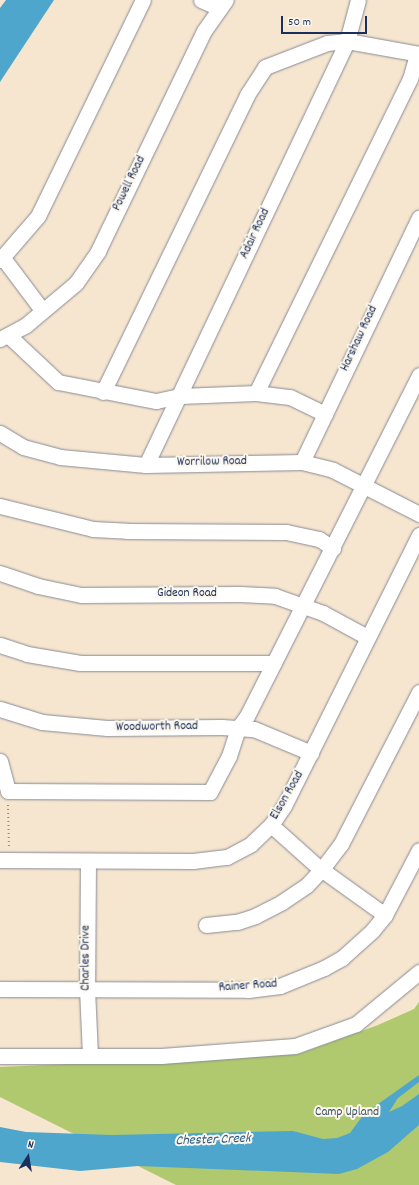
<!DOCTYPE html>
<style>
body{margin:0}
#map{position:relative;width:419px;height:1185px;overflow:hidden;background:#f6e6cf;font-family:Dekko,sans-serif}
div>[style]{position:absolute}
.green>*{inset:0;background:#b0c96e}
.water>*{inset:0;background:#4fa6cc}
.path>*{height:2px;margin-top:-1px;transform-origin:0;background:repeating-linear-gradient(90deg,#888a96 0 1px,transparent 0 4px)}
.roads{filter:drop-shadow(0 0 1px #888a96) drop-shadow(0 0 1px #888a96)}
.minor>*{height:15px;margin:-7.5px;padding:0 7.5px;transform-origin:7.5px;border-radius:7.5px;background:#fff}
span{translate:-50% -50%;white-space:nowrap;text-align:center;line-height:1.15;-webkit-text-stroke:4px #fbf7ec;paint-order:stroke}
.street-label{font-size:13px;color:#1b2f5e}
.park-label{font-size:13px;color:#405662}
.water-label{font-size:14px;color:#2d5984;font-style:italic}
.north{position:absolute;left:8px;top:1137px;width:40px;height:40px;-webkit-text-stroke:3px #fbf7ec;paint-order:stroke;rotate:12deg;font-size:11px;font-weight:700;line-height:16px;text-align:center;color:#1b2f5e}
.north::after{content:'';display:block;margin:auto;width:14px;height:18px;background:#1b2f5e;clip-path:polygon(50% 0,100% 100%,50% 72%,0 100%)}
.scale{position:absolute;left:281px;top:16px;width:86px;height:18px;box-sizing:border-box;border:2px solid #1b2f5e;border-top:0;padding-left:5px;font-size:12px;line-height:14px;white-space:nowrap;color:#1b2f5e;-webkit-text-stroke:3px #fbf7ec;paint-order:stroke}
</style>
<div id="map">
<div class="green">
<div style="clip-path:polygon(419px 1002px,419px 1185px,176px 1185px,0 1097px,0 1067px,299px 1054px,378px 1025px,414px 1009px)"></div>
</div>
<div class="water">
<div style="clip-path:polygon(6px 0,54px 0,0 82px,0 8px)"></div>
<div style="clip-path:polygon(419px 1075px,419px 1082px,398px 1098px,389px 1112px,402px 1106px,419px 1094px,419px 1125px,388px 1152px,357px 1169px,339px 1174px,138px 1166px,80px 1171px,0 1162px,0 1127px,26px 1132px,112px 1135px,293px 1131px,323px 1139px,337px 1138px,350px 1133px,364px 1114px)"></div>
</div>
<div class="path">
<div style="left:8px;top:805px;width:43px;rotate:88.7deg"></div>
</div>
<div class="roads">
<div class="minor">
<div style="left:201px;top:0;width:20px;rotate:24deg"></div>
<div style="left:3px;top:258px;width:65px;rotate:53.1deg"></div>
<div style="left:0;top:260px;width:58px;rotate:-49.2deg"></div>
<div style="left:38px;top:216px;width:240px;rotate:-64.1deg"></div>
<div style="left:8px;top:335px;width:69px;rotate:43.2deg"></div>
<div style="left:58px;top:382px;width:100px;rotate:11deg"></div>
<div style="left:156px;top:401px;width:25px;rotate:-12deg"></div>
<div style="left:180px;top:396px;width:76px;rotate:-2.3deg"></div>
<div style="left:256px;top:393px;width:34px;rotate:7deg"></div>
<div style="left:290px;top:397px;width:39px;rotate:26deg"></div>
<div style="left:0;top:339px;width:30px;rotate:-28deg"></div>
<div style="left:26px;top:325px;width:65px;rotate:-40deg"></div>
<div style="left:76px;top:283px;width:39px;rotate:-55deg"></div>
<div style="left:98px;top:251px;width:244px;rotate:-64.3deg"></div>
<div style="left:204px;top:31px;width:38px;rotate:-55deg"></div>
<div style="left:103px;top:392px;width:330px;rotate:-64.1deg"></div>
<div style="left:247px;top:95px;width:33px;rotate:-57deg"></div>
<div style="left:265px;top:67px;width:66px;rotate:-21.2deg"></div>
<div style="left:327px;top:43px;width:20px;rotate:-6deg"></div>
<div style="left:347px;top:41px;width:73px;rotate:10.2deg"></div>
<div style="left:256px;top:393px;width:350px;rotate:-63.9deg"></div>
<div style="left:410px;top:79px;width:26px;rotate:-74deg"></div>
<div style="left:0;top:433px;width:27px;rotate:31deg"></div>
<div style="left:23px;top:447px;width:38px;rotate:15deg"></div>
<div style="left:60px;top:457px;width:86px;rotate:5.3deg"></div>
<div style="left:146px;top:465px;width:156px;rotate:-1.1deg"></div>
<div style="left:302px;top:462px;width:32px;rotate:14deg"></div>
<div style="left:333px;top:470px;width:97px;rotate:27.1deg"></div>
<div style="left:302px;top:462px;width:271px;rotate:-64.4deg"></div>
<div style="left:146px;top:465px;width:469px;rotate:-64.6deg"></div>
<div style="left:347px;top:41px;width:42px;rotate:-75deg"></div>
<div style="left:0;top:506px;width:96px;rotate:13.9deg"></div>
<div style="left:93px;top:529px;width:34px;rotate:3deg"></div>
<div style="left:127px;top:531px;width:159px;rotate:0.4deg"></div>
<div style="left:286px;top:532px;width:34px;rotate:12deg"></div>
<div style="left:319px;top:539px;width:17px;rotate:33deg"></div>
<div style="left:0;top:573px;width:40px;rotate:18.9deg"></div>
<div style="left:38px;top:586px;width:44px;rotate:11.8deg"></div>
<div style="left:81px;top:595px;width:159px;rotate:-0.4deg"></div>
<div style="left:240px;top:594px;width:35px;rotate:3deg"></div>
<div style="left:275px;top:596px;width:51px;rotate:19.5deg"></div>
<div style="left:323px;top:613px;width:50px;rotate:28.6deg"></div>
<div style="left:0;top:645px;width:28px;rotate:18deg"></div>
<div style="left:27px;top:654px;width:54px;rotate:9.6deg"></div>
<div style="left:80px;top:663px;width:194px"></div>
<div style="left:0;top:709px;width:44px;rotate:17.2deg"></div>
<div style="left:42px;top:722px;width:65px;rotate:5.3deg"></div>
<div style="left:107px;top:728px;width:115px;rotate:-0.5deg"></div>
<div style="left:222px;top:727px;width:32px;rotate:4deg"></div>
<div style="left:254px;top:729px;width:62px;rotate:22.8deg"></div>
<div style="left:0;top:761px;width:31px;rotate:75deg"></div>
<div style="left:8px;top:791px;width:202px;rotate:0.3deg"></div>
<div style="left:210px;top:792px;width:41px;rotate:-62.2deg"></div>
<div style="left:229px;top:756px;width:29px;rotate:-72deg"></div>
<div style="left:238px;top:728px;width:15px;rotate:-53deg"></div>
<div style="left:247px;top:716px;width:382px;rotate:-63.2deg"></div>
<div style="left:271px;top:825px;width:63px;rotate:41.8deg"></div>
<div style="left:318px;top:867px;width:82px;rotate:35.6deg"></div>
<div style="left:0;top:860px;width:193px;rotate:0.3deg"></div>
<div style="left:193px;top:861px;width:34px;rotate:-7deg"></div>
<div style="left:227px;top:857px;width:27px;rotate:-28deg"></div>
<div style="left:251px;top:844px;width:28px;rotate:-44deg"></div>
<div style="left:271px;top:825px;width:23px;rotate:-56deg"></div>
<div style="left:284px;top:806px;width:303px;rotate:-63.5deg"></div>
<div style="left:88px;top:861px;width:128px;rotate:90.4deg"></div>
<div style="left:87px;top:989px;width:65px;rotate:87.4deg"></div>
<div style="left:206px;top:925px;width:31px;rotate:-6deg"></div>
<div style="left:237px;top:922px;width:19px;rotate:-18deg"></div>
<div style="left:255px;top:916px;width:30px;rotate:-27deg"></div>
<div style="left:282px;top:902px;width:30px;rotate:-34deg"></div>
<div style="left:307px;top:885px;width:22px;rotate:-47deg"></div>
<div style="left:322px;top:869px;width:31px;rotate:-53deg"></div>
<div style="left:341px;top:844px;width:171px;rotate:-62.8deg"></div>
<div style="left:0;top:989px;width:248px;rotate:0.2deg"></div>
<div style="left:248px;top:990px;width:32px;rotate:-7deg"></div>
<div style="left:280px;top:986px;width:48px;rotate:-22.2deg"></div>
<div style="left:324px;top:968px;width:21px;rotate:-29deg"></div>
<div style="left:342px;top:958px;width:40px;rotate:-42deg"></div>
<div style="left:372px;top:931px;width:21px;rotate:-51deg"></div>
<div style="left:385px;top:915px;width:73px;rotate:-62.4deg"></div>
<div style="left:0;top:1056px;width:161px"></div>
<div style="left:161px;top:1056px;width:134px;rotate:-4.3deg"></div>
<div style="left:295px;top:1046px;width:65px;rotate:-19.8deg"></div>
<div style="left:356px;top:1024px;width:82px;rotate:-39.5deg"></div>
</div>
</div>
<div class="street-label">
<span style="left:130px;top:184px;rotate:-64deg">Powell Road</span>
<span style="left:256px;top:234px;rotate:-65deg">Adair Road</span>
<span style="left:360px;top:339px;rotate:-65deg">Harshaw Road</span>
<span style="left:212px;top:463px;rotate:-1deg">Worrilow Road</span>
<span style="left:187px;top:594px">Gideon Road</span>
<span style="left:157px;top:728px;rotate:-1deg">Woodworth Road</span>
<span style="left:288px;top:796px;rotate:-60deg">Elson Road</span>
<span style="left:87px;top:958px;rotate:-90deg">Charles Drive</span>
<span style="left:248px;top:987px;rotate:-4deg">Rainer Road</span>
</div>
<div class="park-label">
<span style="left:347px;top:1113px">Camp Upland</span>
</div>
<div class="water-label">
<span style="left:213px;top:1140px;rotate:-2deg">Chester Creek</span>
</div>
<div class="north">N</div>
<div class="scale">50 m</div>
</div>
